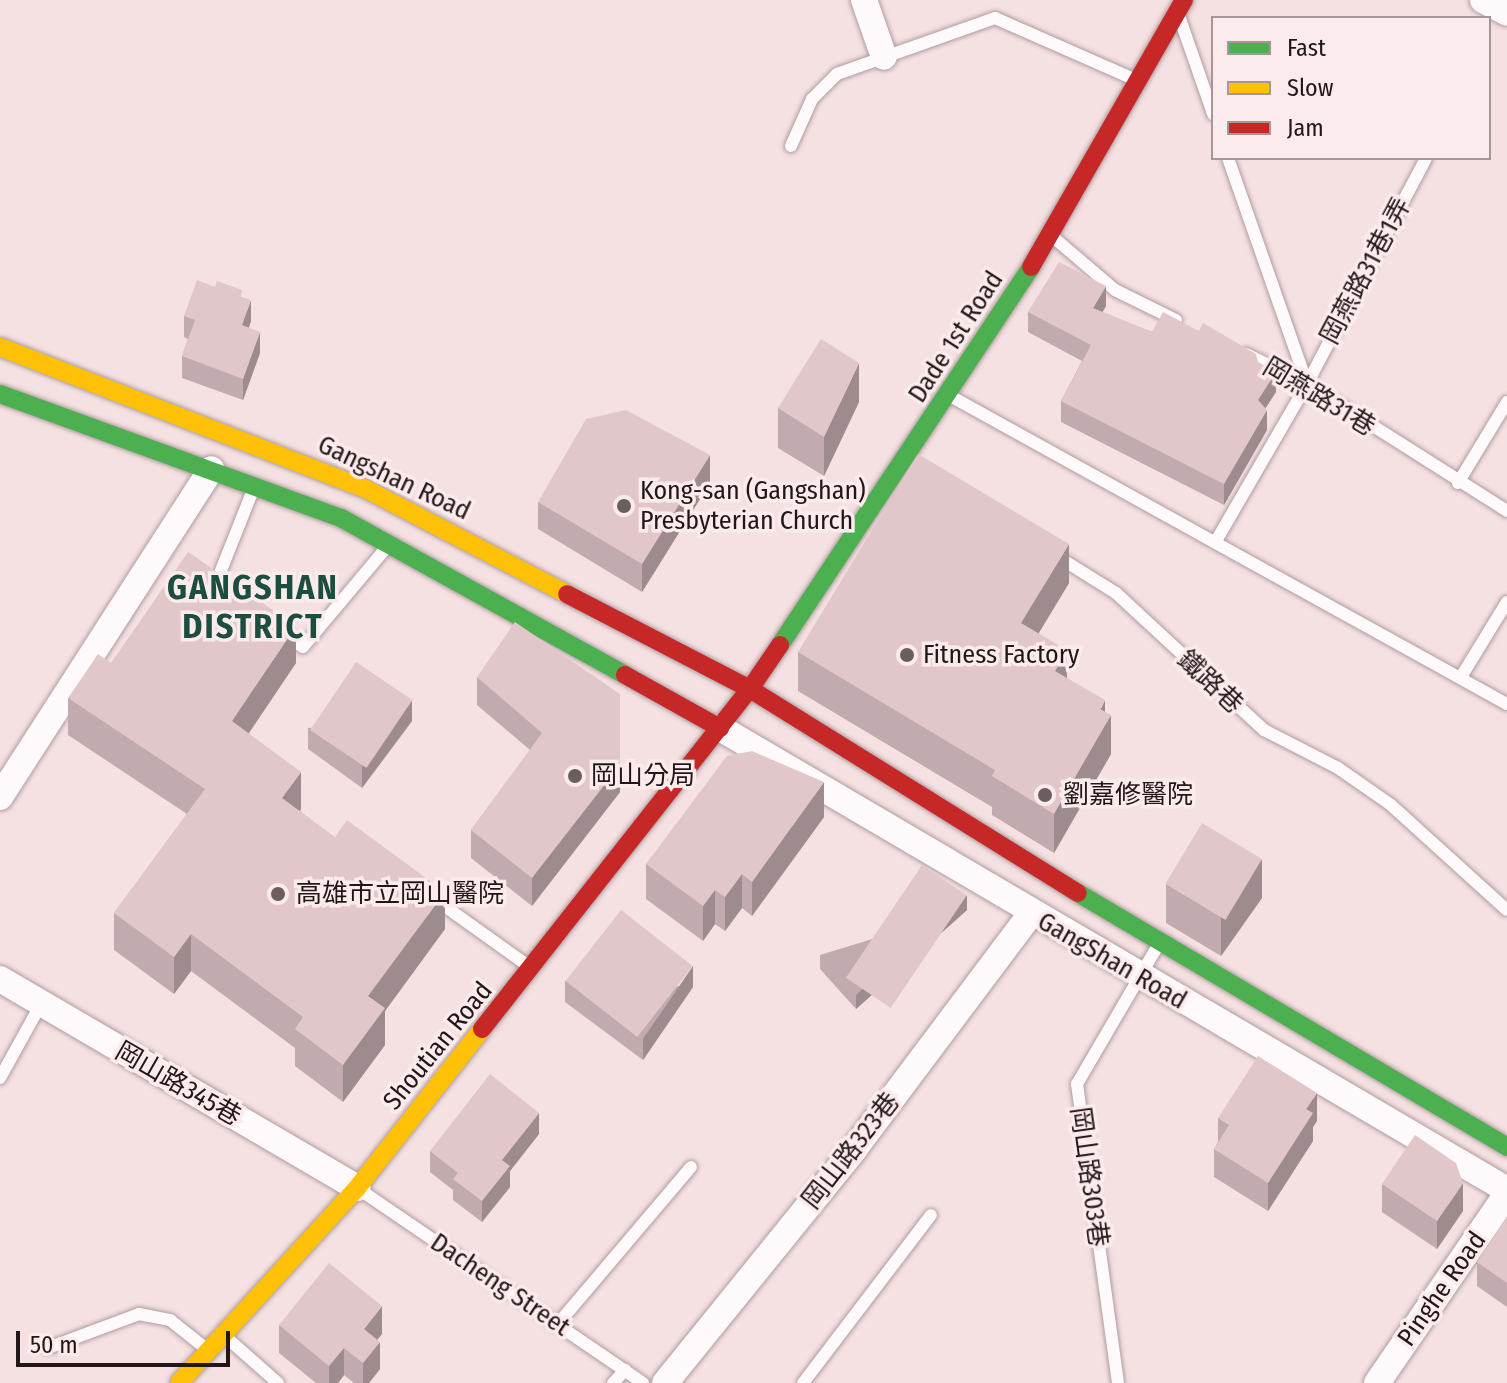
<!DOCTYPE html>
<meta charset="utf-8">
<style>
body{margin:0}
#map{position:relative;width:1507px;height:1383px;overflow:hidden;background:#f5e0e2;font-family:"Fira Sans Condensed","Noto Sans TC",sans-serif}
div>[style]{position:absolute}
.roads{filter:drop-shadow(0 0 2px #ae9d9f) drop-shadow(0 0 2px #ae9d9f)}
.lane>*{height:12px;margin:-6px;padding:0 6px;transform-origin:6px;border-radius:6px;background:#fefafb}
.street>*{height:26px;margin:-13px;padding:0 13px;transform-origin:13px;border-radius:13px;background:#fefafb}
.fast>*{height:18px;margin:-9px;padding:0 9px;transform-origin:9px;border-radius:9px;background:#4caf50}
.slow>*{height:18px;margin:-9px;padding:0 9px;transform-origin:9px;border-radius:9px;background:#ffc107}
.jam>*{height:18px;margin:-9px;padding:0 9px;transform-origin:9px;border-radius:9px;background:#c62828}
.wall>*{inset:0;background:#c2abae}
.shaded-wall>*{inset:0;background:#9e8b8d}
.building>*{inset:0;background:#e2c7ca;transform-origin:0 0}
.dots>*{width:22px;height:22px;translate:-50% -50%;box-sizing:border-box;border:4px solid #fbebec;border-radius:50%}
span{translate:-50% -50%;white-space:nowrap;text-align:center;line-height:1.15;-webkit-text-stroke:7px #fbebec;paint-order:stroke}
.street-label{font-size:26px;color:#231618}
.poi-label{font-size:26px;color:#231618}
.left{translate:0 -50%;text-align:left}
.district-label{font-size:34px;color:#1c4e40;font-weight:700;letter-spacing:2px}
.legend{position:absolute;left:1211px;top:16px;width:280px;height:144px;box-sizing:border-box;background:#fbebec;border:2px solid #a59697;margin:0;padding:10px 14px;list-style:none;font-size:24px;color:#231618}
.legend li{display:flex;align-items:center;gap:16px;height:40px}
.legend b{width:40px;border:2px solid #a59697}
.scale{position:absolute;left:16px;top:1331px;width:214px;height:36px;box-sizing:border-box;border:4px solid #231618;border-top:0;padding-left:10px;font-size:24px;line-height:28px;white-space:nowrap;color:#231618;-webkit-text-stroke:6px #fbebec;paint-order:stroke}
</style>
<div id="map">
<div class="roads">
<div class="lane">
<div style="left:1180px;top:19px;width:101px;rotate:70.8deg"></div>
<div style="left:791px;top:146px;width:51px;rotate:-65.9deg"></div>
<div style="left:812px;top:99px;width:35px;rotate:-45deg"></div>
<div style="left:837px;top:74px;width:168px;rotate:-19.5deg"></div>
<div style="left:995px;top:18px;width:154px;rotate:23.7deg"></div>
<div style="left:1228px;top:158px;width:239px;rotate:70.7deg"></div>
<div style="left:1053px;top:237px;width:82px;rotate:40.5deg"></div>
<div style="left:1115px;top:290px;width:68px;rotate:26.2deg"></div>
<div style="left:1246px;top:354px;width:68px;rotate:26.2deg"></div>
<div style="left:1307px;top:384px;width:237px;rotate:32.4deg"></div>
<div style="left:952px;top:397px;width:634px;rotate:28.95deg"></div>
<div style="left:1458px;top:483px;width:95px;rotate:-58.8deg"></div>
<div style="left:1216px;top:541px;width:181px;rotate:-59.9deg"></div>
<div style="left:1307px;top:384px;width:255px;rotate:-62.2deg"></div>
<div style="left:1055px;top:555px;width:72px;rotate:31.9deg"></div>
<div style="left:1116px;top:593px;width:202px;rotate:42.8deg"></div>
<div style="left:1264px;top:730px;width:83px;rotate:27.2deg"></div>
<div style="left:1338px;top:768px;width:65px;rotate:34.9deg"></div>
<div style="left:1391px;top:805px;width:156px;rotate:42.2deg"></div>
<div style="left:214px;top:588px;width:105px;rotate:-68.3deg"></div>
<div style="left:282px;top:633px;width:25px;rotate:34deg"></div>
<div style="left:303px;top:647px;width:129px;rotate:-50deg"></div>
<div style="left:1461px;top:677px;width:88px;rotate:-58.5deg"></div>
<div style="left:432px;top:897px;width:117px;rotate:35.6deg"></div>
<div style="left:0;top:1078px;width:85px;rotate:-61deg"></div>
<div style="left:363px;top:1192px;width:339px;rotate:34.3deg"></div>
<div style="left:557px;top:1325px;width:207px;rotate:-49.7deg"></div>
<div style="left:227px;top:1338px;width:68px;rotate:41.4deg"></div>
<div style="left:48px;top:1348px;width:97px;rotate:-20.5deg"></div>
<div style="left:139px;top:1314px;width:32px;rotate:11deg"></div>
<div style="left:170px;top:1320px;width:43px;rotate:38.5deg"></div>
<div style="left:613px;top:1383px;width:18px;rotate:-47deg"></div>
<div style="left:803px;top:1383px;width:211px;rotate:-52.7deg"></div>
<div style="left:1118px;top:1383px;width:302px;rotate:-97.8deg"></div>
<div style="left:1077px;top:1084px;width:159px;rotate:-59.7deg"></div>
</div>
<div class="street">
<div style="left:864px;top:0;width:60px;rotate:70.7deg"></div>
<div style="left:1483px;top:0;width:27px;rotate:28deg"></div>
<div style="left:720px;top:728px;width:913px;rotate:30.41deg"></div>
<div style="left:0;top:797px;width:390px;rotate:-57.2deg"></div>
<div style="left:0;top:979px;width:414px;rotate:30.3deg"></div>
<div style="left:665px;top:1383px;width:302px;rotate:-51deg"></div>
<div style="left:855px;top:1148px;width:293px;rotate:-53.1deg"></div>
<div style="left:1377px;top:1383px;width:229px;rotate:-55.5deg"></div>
</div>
<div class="fast">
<div style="left:0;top:394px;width:363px;rotate:20deg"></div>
<div style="left:341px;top:518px;width:325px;rotate:28.9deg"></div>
<div style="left:780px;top:645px;width:454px;rotate:-56.4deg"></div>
<div style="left:1078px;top:893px;width:499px;rotate:30.6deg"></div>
</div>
<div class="slow">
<div style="left:0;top:347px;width:390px;rotate:21.2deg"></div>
<div style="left:364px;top:488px;width:229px;rotate:27.6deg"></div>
<div style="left:179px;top:1383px;width:264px;rotate:-47.6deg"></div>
<div style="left:357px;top:1188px;width:202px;rotate:-51.8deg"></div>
</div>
<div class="jam">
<div style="left:1031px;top:267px;width:308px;rotate:-60.2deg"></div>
<div style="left:780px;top:645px;width:53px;rotate:124.3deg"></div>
<div style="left:750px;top:689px;width:386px;rotate:31.9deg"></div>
<div style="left:625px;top:675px;width:109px;rotate:29.2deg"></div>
<div style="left:482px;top:1029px;width:433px;rotate:-51.8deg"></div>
<div style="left:750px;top:689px;width:206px;rotate:-152.6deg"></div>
</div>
</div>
<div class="wall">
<div style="clip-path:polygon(242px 297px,251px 321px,249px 328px,260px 353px,243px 400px,182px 378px,182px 356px,188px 339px,184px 337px,184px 316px)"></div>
<div style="clip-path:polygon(1106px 306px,1102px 312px,1152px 332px,1258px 362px,1276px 392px,1265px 408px,1267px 430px,1224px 505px,1061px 422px,1061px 401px,1082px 361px,1028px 332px,1028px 312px)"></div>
<div style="clip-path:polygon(859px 402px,824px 476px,778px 448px,778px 408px)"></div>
<div style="clip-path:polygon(710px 483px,642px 592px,538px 529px,538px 502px)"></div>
<div style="clip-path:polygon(1069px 583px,1039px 633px,1067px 678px,1105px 711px,1111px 754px,1054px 853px,992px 815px,992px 807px,798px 691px,798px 652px)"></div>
<div style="clip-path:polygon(296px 663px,249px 733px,301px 809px,300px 811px,445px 929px,385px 1011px,385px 1045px,343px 1102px,295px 1066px,295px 1048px,191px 971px,174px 994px,114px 950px,114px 913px,187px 814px,68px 735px,68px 698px)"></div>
<div style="clip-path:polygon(477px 677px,620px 792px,532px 906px,471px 858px,471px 830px,530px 750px,477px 705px)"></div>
<div style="clip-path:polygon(412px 721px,362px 788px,308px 749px,308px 728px)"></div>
<div style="clip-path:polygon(824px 817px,752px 916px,742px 908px,725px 931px,715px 924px,703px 941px,646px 899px,646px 864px)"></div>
<div style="clip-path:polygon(1166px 884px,1262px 898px,1221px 956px,1166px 923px)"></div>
<div style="clip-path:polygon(967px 910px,856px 1009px,820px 969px,820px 955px)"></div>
<div style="clip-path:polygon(565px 981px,693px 987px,643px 1060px,565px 1002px)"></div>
<div style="clip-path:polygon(1218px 1118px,1317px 1121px,1313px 1127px,1313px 1141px,1268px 1211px,1214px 1177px,1214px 1149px,1218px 1142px)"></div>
<div style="clip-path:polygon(539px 1134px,510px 1171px,510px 1187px,482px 1222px,453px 1200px,453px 1190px,430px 1172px,430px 1151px)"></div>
<div style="clip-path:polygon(1382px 1184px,1463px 1211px,1437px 1249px,1382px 1212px)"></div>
<div style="clip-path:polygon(1507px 1217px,1507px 1307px,1477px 1286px,1477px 1262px)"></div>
<div style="clip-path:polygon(279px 1325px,382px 1334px,377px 1340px,380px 1369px,369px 1383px,354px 1383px,344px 1375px,338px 1383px,316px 1383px,279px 1353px)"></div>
</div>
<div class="shaded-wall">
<div style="clip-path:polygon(1106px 286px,1106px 306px,1093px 329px,1093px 308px)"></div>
<div style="clip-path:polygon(251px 300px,251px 321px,242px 346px,242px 325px)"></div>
<div style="clip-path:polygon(260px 332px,260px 353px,243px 400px,243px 379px)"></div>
<div style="clip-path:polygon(859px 363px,859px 402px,824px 476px,824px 437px)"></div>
<div style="clip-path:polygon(1276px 372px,1276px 392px,1258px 420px,1258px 400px)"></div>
<div style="clip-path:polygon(1267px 410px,1267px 430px,1224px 505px,1224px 484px)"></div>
<div style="clip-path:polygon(710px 455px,710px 483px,642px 592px,642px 564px)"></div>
<div style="clip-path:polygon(1069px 544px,1069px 583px,1021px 662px,1021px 623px)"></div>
<div style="clip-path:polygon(296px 626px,296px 663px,232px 758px,232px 721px)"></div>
<div style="clip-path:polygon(1067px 650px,1067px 689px,1055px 671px)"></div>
<div style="clip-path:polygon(620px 694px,620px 792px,532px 906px,532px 878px)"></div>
<div style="clip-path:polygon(412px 700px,412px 721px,362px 788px,362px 767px)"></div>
<div style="clip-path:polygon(1105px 700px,1105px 725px,1111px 715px,1111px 754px,1054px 853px,1054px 814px)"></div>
<div style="clip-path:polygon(301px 772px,301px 809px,282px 835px,282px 798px)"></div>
<div style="clip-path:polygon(824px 782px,824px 817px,752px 916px,752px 882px)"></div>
<div style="clip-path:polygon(1262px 859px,1262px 898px,1221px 956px,1221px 917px)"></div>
<div style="clip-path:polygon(742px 874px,742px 908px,725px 931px,725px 897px)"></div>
<div style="clip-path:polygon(715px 890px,715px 924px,703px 941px,703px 906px)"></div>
<div style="clip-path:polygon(445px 892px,445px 929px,385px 1011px,385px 1045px,343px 1102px,343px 1065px,368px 996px)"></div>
<div style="clip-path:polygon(967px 895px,967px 910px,856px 1009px,856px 995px)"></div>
<div style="clip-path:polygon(191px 934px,191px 971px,174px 994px,174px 957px)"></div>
<div style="clip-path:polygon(693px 966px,693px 987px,643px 1060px,643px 1039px)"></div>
<div style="clip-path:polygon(1317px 1093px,1317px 1121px,1313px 1127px,1313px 1141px,1268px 1211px,1268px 1183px,1306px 1109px)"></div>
<div style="clip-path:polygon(539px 1113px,539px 1134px,510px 1171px,510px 1187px,482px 1222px,482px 1201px,502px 1160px)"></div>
<div style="clip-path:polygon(1463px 1183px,1463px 1211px,1437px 1249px,1437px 1221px)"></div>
<div style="clip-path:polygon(382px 1306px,382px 1334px,364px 1356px,364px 1329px)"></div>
<div style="clip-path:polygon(380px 1342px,380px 1369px,369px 1383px,363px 1383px,363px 1363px)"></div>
<div style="clip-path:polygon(344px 1348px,344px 1375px,338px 1383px,329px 1383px,329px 1366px)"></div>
</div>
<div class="building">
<div style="clip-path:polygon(1059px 262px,1106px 286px,1093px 308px,1152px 332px,1163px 312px,1199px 331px,1203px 323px,1256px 354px,1258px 362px,1276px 372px,1258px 400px,1267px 410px,1224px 484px,1061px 401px,1091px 345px,1028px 312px)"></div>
<div style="clip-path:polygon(197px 280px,215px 287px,217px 281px,242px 290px,241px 297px,251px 300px,242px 325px,260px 332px,243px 379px,182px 356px,195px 320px,184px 316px)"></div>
<div style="clip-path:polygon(821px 339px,859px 363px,824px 437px,778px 408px)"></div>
<div style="clip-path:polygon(626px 410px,710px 455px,642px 564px,538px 502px,586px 419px)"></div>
<div style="clip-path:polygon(918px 454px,1069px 544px,1021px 623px,1067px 650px,1055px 671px,1105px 700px,1100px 709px,1111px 715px,1054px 814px,992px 776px,995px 770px,798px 652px)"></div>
<div style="clip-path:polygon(188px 552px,296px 626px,232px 721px,301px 772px,282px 798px,335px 837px,347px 820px,445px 892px,368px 996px,385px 1008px,343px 1065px,295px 1029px,303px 1017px,191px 934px,174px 957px,114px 913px,205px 789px,68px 698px,98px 654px,111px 663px)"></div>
<div style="clip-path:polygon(515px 622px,620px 694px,620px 765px,532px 878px,471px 830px,542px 733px,477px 677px)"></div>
<div style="left:356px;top:662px;width:68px;height:82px;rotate:34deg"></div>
<div style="clip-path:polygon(752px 751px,824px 782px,752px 882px,742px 874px,725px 897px,715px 890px,703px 906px,646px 864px,727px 756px)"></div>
<div style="left:1202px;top:823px;width:70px;height:71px;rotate:31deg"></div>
<div style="left:922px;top:865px;width:54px;height:136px;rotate:34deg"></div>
<div style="left:621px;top:910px;width:91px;height:90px;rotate:38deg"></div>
<div style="clip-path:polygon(1258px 1056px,1317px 1093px,1306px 1109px,1313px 1113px,1268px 1183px,1214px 1149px,1229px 1125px,1218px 1118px)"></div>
<div style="clip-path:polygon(490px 1074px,539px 1113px,502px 1160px,510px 1166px,482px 1201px,453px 1179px,458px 1173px,430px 1151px)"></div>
<div style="clip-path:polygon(1415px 1135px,1456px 1163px,1463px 1183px,1437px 1221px,1382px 1184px)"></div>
<div style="clip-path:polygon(1507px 1217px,1507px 1283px,1477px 1262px)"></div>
<div style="clip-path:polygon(329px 1263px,382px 1306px,364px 1329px,380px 1342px,363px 1363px,344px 1348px,329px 1366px,279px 1325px)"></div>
</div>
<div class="dots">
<div style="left:624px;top:506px;background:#6c5d5f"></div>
<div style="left:907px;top:655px;background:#6c5d5f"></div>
<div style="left:575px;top:776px;background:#6c5d5f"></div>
<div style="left:1045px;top:795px;background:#6c5d5f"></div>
<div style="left:278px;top:894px;background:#6c5d5f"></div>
</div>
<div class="street-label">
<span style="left:1366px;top:271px;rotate:-62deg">岡燕路31巷1弄</span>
<span style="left:956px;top:337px;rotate:-57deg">Dade 1st Road</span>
<span style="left:1319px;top:397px;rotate:31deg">岡燕路31巷</span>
<span style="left:394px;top:478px;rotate:25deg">Gangshan Road</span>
<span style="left:1210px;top:682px;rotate:43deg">鐵路巷</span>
<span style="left:1112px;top:961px;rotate:30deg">GangShan Road</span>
<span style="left:438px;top:1046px;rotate:-51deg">Shoutian Road</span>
<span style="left:178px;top:1084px;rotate:30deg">岡山路345巷</span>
<span style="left:851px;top:1151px;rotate:-52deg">岡山路323巷</span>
<span style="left:1089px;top:1177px;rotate:82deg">岡山路303巷</span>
<span style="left:500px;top:1285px;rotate:34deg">Dacheng Street</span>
<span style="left:1442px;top:1289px;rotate:-55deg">Pinghe Road</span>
</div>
<div class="poi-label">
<span class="left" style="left:640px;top:506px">Kong-san (Gangshan)<br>Presbyterian Church</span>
<span class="left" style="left:923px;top:655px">Fitness Factory</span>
<span class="left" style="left:591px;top:776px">岡山分局</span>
<span class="left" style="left:1063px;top:795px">劉嘉修醫院</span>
<span class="left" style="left:296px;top:894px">高雄市立岡山醫院</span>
</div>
<div class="district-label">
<span style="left:253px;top:607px">GANGSHAN<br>DISTRICT</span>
</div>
<ul class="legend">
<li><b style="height:10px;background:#4caf50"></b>Fast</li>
<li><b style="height:10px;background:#ffc107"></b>Slow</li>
<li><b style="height:10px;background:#c62828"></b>Jam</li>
</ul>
<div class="scale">50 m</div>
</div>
